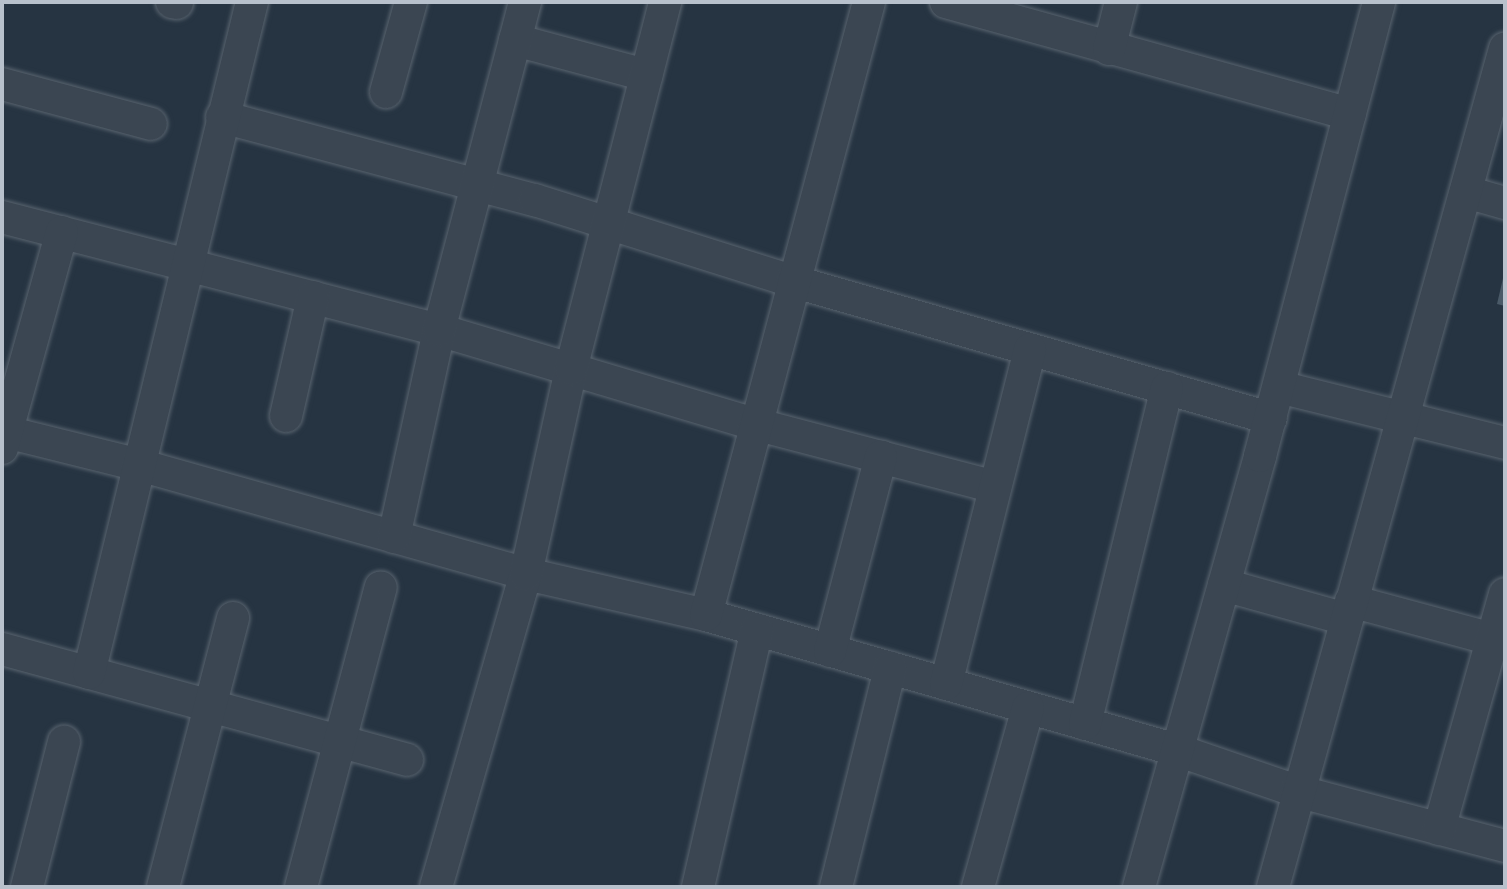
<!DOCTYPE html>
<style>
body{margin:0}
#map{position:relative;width:1507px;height:889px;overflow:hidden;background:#263442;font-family:Signika,sans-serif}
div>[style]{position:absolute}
.building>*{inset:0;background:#4a5a68}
.roads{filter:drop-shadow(0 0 2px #59646f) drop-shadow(0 0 2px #59646f)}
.minor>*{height:32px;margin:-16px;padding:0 16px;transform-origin:16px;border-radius:16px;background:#3b4652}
span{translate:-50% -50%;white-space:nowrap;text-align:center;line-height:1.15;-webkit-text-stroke:7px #1f2b37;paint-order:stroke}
.frame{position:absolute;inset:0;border:4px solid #b8c1cc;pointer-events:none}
</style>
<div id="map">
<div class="building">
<div style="clip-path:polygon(1504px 274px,1505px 274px,1505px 306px,1497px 304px)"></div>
</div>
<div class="roads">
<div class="minor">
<div style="left:172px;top:2px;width:5px;rotate:11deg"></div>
<div style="left:946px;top:2px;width:419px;rotate:15.5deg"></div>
<div style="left:515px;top:40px;width:136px;rotate:15deg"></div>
<div style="left:1109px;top:49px;width:49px;rotate:-75.7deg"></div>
<div style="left:2px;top:84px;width:154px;rotate:15deg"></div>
<div style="left:386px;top:92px;width:93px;rotate:-74.5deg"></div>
<div style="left:222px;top:117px;width:324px;rotate:14.9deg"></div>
<div style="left:535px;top:200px;width:269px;rotate:17.5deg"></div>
<div style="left:792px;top:281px;width:498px;rotate:16deg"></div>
<div style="left:1466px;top:192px;width:41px;rotate:15.8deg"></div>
<div style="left:2px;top:217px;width:451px;rotate:14.5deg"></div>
<div style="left:439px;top:330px;width:330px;rotate:16.6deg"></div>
<div style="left:755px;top:424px;width:248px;rotate:14.7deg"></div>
<div style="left:1279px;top:387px;width:233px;rotate:13.9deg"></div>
<div style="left:286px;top:416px;width:122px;rotate:-77.2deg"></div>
<div style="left:2px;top:431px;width:141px;rotate:13.9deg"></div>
<div style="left:139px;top:465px;width:402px;rotate:15.7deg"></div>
<div style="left:526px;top:574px;width:185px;rotate:12.8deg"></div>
<div style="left:706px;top:615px;width:490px;rotate:16deg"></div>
<div style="left:1177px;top:750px;width:127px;rotate:18.9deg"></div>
<div style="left:1297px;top:791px;width:215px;rotate:14.8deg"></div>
<div style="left:2px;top:448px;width:224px;rotate:-74.5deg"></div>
<div style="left:394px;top:537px;width:212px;rotate:-77.7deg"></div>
<div style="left:439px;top:330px;width:339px;rotate:-75.3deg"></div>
<div style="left:1224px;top:585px;width:127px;rotate:15.6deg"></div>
<div style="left:1351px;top:601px;width:146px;rotate:15.1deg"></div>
<div style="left:706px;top:615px;width:634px;rotate:-75.11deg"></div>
<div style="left:2px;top:649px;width:420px;rotate:15.3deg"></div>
<div style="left:830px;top:651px;width:201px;rotate:-75.3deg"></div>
<div style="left:89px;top:673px;width:691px;rotate:-76.35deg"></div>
<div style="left:946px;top:684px;width:345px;rotate:-75.9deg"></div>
<div style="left:1085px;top:724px;width:346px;rotate:-76.3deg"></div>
<div style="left:1439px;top:829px;width:244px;rotate:-74.3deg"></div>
<div style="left:27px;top:887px;width:150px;rotate:-75.7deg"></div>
<div style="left:163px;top:887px;width:278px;rotate:-75.4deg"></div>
<div style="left:301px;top:887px;width:310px;rotate:-75.1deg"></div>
<div style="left:436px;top:887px;width:326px;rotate:-74deg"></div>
<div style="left:526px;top:574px;width:210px;rotate:-77.6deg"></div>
<div style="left:571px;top:369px;width:379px;rotate:-75.6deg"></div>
<div style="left:698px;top:887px;width:264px;rotate:-77.1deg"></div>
<div style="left:836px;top:887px;width:226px;rotate:-76.1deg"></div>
<div style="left:978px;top:887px;width:186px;rotate:-74.4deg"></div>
<div style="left:1139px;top:887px;width:448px;rotate:-74.3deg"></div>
<div style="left:1260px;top:456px;width:469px;rotate:-75.3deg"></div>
<div style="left:1273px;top:887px;width:870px;rotate:-74.53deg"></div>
</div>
</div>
<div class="frame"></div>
</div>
